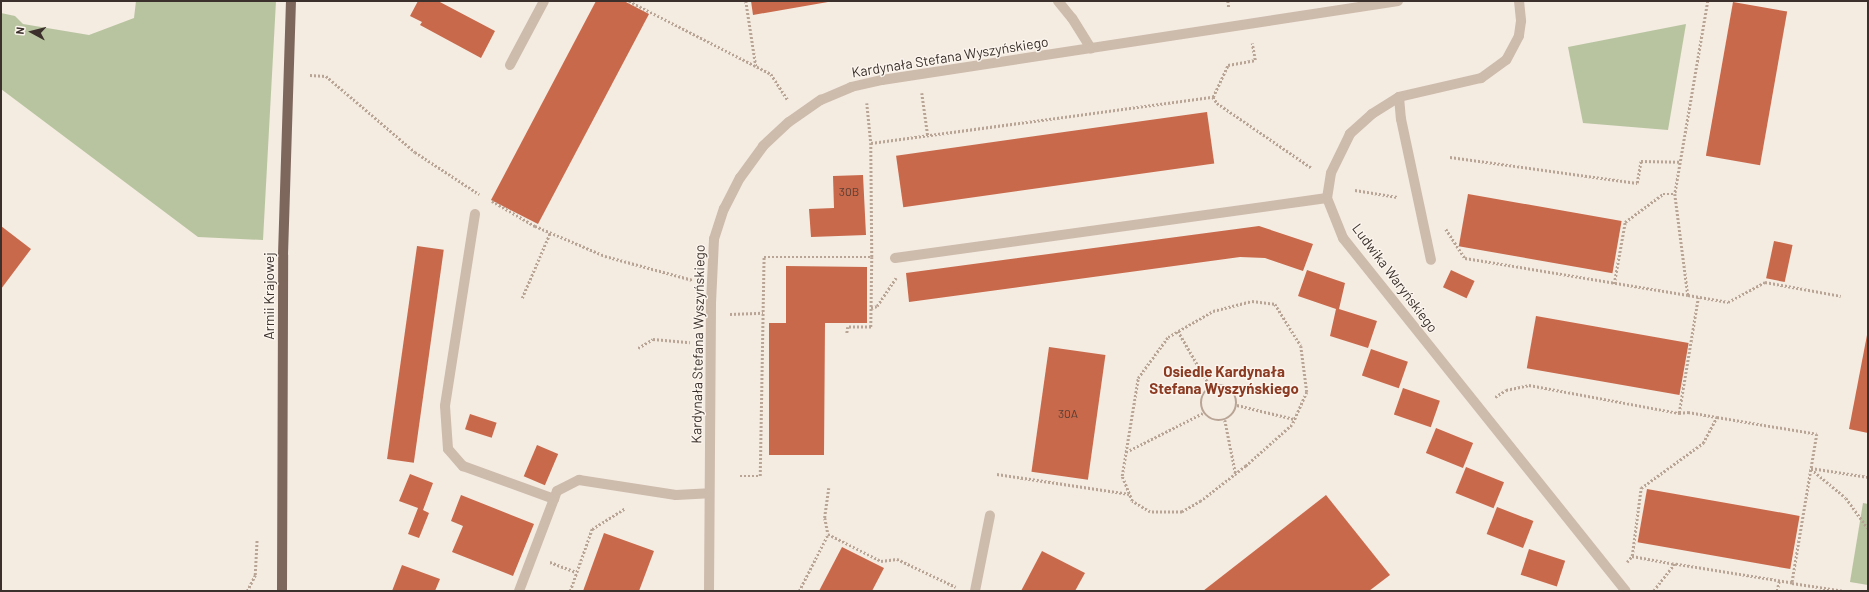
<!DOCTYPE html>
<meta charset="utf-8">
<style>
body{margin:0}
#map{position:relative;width:1869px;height:592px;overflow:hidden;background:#f4ebe1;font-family:Barlow,sans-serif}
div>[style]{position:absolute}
.green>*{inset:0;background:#b8c4a0}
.building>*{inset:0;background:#c8694b;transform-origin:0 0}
.path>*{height:2.5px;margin-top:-1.25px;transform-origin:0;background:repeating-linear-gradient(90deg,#b9a596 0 2px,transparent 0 4px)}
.path>.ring{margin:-1.25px;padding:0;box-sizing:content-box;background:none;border:2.5px solid #b9a596;border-radius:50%}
.minor>*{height:10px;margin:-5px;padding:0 5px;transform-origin:5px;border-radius:5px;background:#cdbbac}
.major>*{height:10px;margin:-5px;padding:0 5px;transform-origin:5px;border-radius:5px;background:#7d675c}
span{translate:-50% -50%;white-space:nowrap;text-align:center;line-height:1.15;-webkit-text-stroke:3px #fbf5ee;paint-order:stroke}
.number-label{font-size:12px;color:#5e3e33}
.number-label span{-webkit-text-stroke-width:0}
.street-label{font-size:14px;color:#3b302b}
.neighbourhood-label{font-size:15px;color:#8c3b22;font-weight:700}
.frame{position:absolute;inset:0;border:2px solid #3b302b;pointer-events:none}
.north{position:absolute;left:12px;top:12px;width:40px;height:40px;-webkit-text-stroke:3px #fbf5ee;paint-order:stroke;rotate:277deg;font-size:11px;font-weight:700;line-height:16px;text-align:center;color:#3b302b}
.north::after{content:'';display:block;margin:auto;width:14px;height:18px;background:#3b302b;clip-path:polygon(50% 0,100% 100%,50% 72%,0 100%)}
</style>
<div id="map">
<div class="green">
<div style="clip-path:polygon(136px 1px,276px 1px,263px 240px,198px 237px,1px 89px,1px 13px,15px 16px,23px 24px,89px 35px,134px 18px)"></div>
<div style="clip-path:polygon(1686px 24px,1668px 130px,1583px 123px,1568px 47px)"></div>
<div style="clip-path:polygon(1863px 503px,1868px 504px,1868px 585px,1850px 582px)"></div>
</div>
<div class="building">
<div style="clip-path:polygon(418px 1px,438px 1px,495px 31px,481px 58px,420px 25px,422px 22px,410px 16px)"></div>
<div style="clip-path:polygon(596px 1px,624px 1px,649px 14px,538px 224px,491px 200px)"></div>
<div style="clip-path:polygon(751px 1px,828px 1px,828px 2px,753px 15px)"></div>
<div style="left:1733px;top:2px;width:55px;height:156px;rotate:10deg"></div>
<div style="left:1207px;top:112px;width:52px;height:314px;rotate:82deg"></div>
<div style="clip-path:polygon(863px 175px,866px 235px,811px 237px,809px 209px,834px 208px,833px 176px)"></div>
<div style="left:1468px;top:194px;width:156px;height:53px;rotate:10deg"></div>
<div style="clip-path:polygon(1px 226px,31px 249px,1px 289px)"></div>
<div style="clip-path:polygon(1259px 226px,1313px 244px,1303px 271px,1265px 258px,1240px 257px,909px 302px,906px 273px)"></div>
<div style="left:1774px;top:241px;width:19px;height:38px;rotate:12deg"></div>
<div style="left:417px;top:246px;width:27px;height:215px;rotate:8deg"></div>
<div style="clip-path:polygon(786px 266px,867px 267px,867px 323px,825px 323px,824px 455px,769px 455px,769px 323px,786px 323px)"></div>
<div style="clip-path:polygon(1307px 270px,1345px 283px,1339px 309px,1377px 321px,1368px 348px,1330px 336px,1336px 309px,1298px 296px)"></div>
<div style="left:1451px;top:270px;width:26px;height:19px;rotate:25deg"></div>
<div style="left:1536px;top:316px;width:155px;height:53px;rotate:10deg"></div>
<div style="clip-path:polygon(1867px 335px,1868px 335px,1868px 433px,1849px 429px)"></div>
<div style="left:1049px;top:347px;width:57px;height:126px;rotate:8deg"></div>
<div style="left:1371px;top:349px;width:39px;height:28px;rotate:19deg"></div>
<div style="left:1403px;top:388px;width:39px;height:28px;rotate:19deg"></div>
<div style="left:470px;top:414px;width:28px;height:16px;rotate:18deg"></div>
<div style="left:1436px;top:428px;width:40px;height:27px;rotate:22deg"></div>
<div style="left:537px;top:445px;width:23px;height:34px;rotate:23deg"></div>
<div style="left:1466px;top:467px;width:41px;height:28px;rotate:22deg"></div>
<div style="clip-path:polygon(410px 474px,433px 483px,423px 510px,429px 513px,419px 538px,408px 534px,418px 508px,399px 501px)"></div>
<div style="left:1647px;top:489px;width:155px;height:54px;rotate:10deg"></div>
<div style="clip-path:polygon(461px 495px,534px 524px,513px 576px,452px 552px,463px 526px,451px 521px)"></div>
<div style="clip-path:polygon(1326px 495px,1390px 575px,1369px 591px,1203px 591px)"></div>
<div style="left:1497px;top:507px;width:39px;height:29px;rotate:21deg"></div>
<div style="clip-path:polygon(604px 533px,654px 551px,639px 591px,583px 591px)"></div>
<div style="clip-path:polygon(842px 547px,884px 568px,872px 591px,819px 591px)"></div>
<div style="left:1529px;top:549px;width:38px;height:27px;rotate:18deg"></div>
<div style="clip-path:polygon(1042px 551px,1085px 573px,1075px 591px,1021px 591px)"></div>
<div style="clip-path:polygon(402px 565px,440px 579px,435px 591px,392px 591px)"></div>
</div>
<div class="path">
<div style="left:629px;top:1px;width:160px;rotate:27.2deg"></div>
<div style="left:771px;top:74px;width:31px;rotate:57deg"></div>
<div style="left:746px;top:1px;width:66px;rotate:81.3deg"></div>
<div style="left:1228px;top:1px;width:7px;rotate:82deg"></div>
<div style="left:1708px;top:1px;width:196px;rotate:99.7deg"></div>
<div style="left:1675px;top:194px;width:102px;rotate:82.7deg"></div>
<div style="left:1688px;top:295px;width:41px;rotate:9.9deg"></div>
<div style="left:1728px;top:302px;width:42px;rotate:-28.4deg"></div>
<div style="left:1765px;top:282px;width:77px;rotate:10.4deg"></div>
<div style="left:310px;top:75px;width:16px;rotate:4deg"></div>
<div style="left:326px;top:76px;width:117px;rotate:40.5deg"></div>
<div style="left:415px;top:152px;width:77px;rotate:33.3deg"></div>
<div style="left:922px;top:93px;width:43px;rotate:82.1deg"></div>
<div style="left:1213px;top:97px;width:35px;rotate:-65deg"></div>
<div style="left:1228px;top:65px;width:27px;rotate:-10deg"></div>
<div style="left:1255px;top:60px;width:17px;rotate:-100deg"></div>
<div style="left:867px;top:103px;width:40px;rotate:84.3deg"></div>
<div style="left:871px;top:143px;width:345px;rotate:-7.7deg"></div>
<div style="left:1213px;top:97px;width:7px;rotate:56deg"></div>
<div style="left:1217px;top:103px;width:115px;rotate:34.4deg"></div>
<div style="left:871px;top:143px;width:114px;rotate:89.5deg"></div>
<div style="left:1450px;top:157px;width:189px;rotate:7.9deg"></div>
<div style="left:1637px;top:183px;width:22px;rotate:-80deg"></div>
<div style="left:1641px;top:161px;width:39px;rotate:1deg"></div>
<div style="left:1355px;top:190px;width:43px;rotate:9.5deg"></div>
<div style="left:492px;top:201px;width:50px;rotate:30.2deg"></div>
<div style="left:535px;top:226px;width:76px;rotate:23.2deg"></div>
<div style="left:605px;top:256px;width:91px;rotate:15.3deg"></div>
<div style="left:1446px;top:229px;width:35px;rotate:57deg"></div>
<div style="left:1465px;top:258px;width:226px;rotate:9.4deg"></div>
<div style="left:1614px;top:284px;width:63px;rotate:-79.9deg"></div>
<div style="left:1625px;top:222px;width:47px;rotate:-36.4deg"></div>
<div style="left:1663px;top:194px;width:12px"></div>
<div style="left:522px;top:298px;width:71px;rotate:-66.7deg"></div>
<div style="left:1252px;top:301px;width:23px;rotate:7deg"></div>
<div style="left:1275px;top:304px;width:49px;rotate:58.2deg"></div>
<div style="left:1301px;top:346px;width:46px;rotate:82.6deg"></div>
<div style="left:1307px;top:392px;width:36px;rotate:114deg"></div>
<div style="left:1292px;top:425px;width:62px;rotate:138.3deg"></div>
<div style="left:1246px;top:466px;width:57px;rotate:142.1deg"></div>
<div style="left:1201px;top:501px;width:22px;rotate:150deg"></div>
<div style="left:1182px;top:512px;width:32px;rotate:180deg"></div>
<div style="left:1150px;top:512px;width:21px;rotate:-149deg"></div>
<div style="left:1132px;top:501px;width:27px;rotate:-112deg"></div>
<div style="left:1122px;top:476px;width:99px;rotate:-80.7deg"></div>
<div style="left:1138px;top:378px;width:51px;rotate:-53.8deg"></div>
<div style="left:1168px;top:337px;width:52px;rotate:-30deg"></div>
<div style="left:1213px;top:311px;width:40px;rotate:-14.4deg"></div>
<div style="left:871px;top:308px;width:6px;rotate:-18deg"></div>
<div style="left:877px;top:306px;width:34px;rotate:-56deg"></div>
<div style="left:730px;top:314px;width:33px;rotate:-2deg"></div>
<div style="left:1178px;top:331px;width:64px;rotate:59.8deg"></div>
<div style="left:638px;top:348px;width:17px;rotate:-31deg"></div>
<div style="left:653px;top:339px;width:37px;rotate:5deg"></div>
<div class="ring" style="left:1201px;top:385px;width:33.5px;height:33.5px"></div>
<div style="left:1495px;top:397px;width:13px;rotate:-32deg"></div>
<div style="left:1506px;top:390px;width:24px;rotate:-12deg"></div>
<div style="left:1529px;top:385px;width:153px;rotate:10.6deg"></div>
<div style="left:1679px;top:413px;width:9px;rotate:-6deg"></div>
<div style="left:1688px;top:412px;width:29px;rotate:10deg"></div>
<div style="left:1237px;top:405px;width:59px;rotate:13.8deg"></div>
<div style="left:1679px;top:413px;width:117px;rotate:-80.6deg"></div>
<div style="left:1225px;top:420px;width:56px;rotate:78.7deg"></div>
<div style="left:1126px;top:452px;width:86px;rotate:-26.9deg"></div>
<div style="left:1811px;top:468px;width:58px;rotate:9deg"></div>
<div style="left:1811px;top:469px;width:45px;rotate:39.6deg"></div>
<div style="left:1846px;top:498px;width:37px;rotate:54deg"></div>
<div style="left:997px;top:474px;width:134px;rotate:8.6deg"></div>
<div style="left:740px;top:476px;width:20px"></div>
<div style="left:760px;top:476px;width:219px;rotate:-89deg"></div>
<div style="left:764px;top:257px;width:108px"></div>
<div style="left:872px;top:257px;width:70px;rotate:90.8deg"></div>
<div style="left:871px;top:327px;width:23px;rotate:180deg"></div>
<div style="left:848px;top:327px;width:6px;rotate:99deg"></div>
<div style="left:829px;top:488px;width:30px;rotate:98deg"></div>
<div style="left:825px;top:518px;width:16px;rotate:79deg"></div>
<div style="left:828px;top:534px;width:59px;rotate:27deg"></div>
<div style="left:881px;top:561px;width:16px;rotate:-7deg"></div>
<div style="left:897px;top:559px;width:65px;rotate:25.4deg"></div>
<div style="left:1632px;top:556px;width:44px;rotate:10.5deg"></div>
<div style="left:550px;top:562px;width:28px;rotate:21deg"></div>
<div style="left:1627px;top:562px;width:8px;rotate:-50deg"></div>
<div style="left:1632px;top:556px;width:69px;rotate:-82.5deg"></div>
<div style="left:1641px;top:488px;width:77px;rotate:-36deg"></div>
<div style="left:1703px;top:443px;width:30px;rotate:-62deg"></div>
<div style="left:1717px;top:417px;width:101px;rotate:9.6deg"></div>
<div style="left:1817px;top:434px;width:151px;rotate:99.5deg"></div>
<div style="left:1792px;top:583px;width:119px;rotate:-170.8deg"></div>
<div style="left:1675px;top:564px;width:34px;rotate:128deg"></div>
<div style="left:1792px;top:583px;width:53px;rotate:8.7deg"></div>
<div style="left:247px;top:591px;width:18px;rotate:-63deg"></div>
<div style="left:255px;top:575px;width:35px;rotate:-87deg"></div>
<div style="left:570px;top:591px;width:66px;rotate:-70.5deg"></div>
<div style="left:592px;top:529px;width:39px;rotate:-32deg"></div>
<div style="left:799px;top:591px;width:64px;rotate:-63deg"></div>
<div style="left:1777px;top:591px;width:10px;rotate:-79deg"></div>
</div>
<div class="minor">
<div style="left:1058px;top:1px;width:22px;rotate:51deg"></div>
<div style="left:1072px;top:18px;width:36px;rotate:58deg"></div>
<div style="left:1519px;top:1px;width:20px;rotate:84deg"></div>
<div style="left:1521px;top:21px;width:15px;rotate:98deg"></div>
<div style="left:1519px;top:36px;width:27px;rotate:118deg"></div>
<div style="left:1506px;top:60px;width:31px;rotate:144deg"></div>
<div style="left:1481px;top:78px;width:84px;rotate:167deg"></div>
<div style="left:1399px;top:97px;width:32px;rotate:148deg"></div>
<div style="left:1372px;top:114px;width:30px;rotate:138deg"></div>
<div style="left:1350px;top:134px;width:43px;rotate:116deg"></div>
<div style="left:1331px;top:173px;width:25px;rotate:99deg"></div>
<div style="left:1327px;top:198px;width:43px;rotate:68.2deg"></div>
<div style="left:1343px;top:238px;width:452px;rotate:51.3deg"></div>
<div style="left:510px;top:65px;width:72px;rotate:-62deg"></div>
<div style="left:1399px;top:97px;width:22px;rotate:85deg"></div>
<div style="left:1401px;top:119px;width:144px;rotate:78deg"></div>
<div style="left:475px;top:214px;width:194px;rotate:98.9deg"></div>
<div style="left:445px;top:406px;width:43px;rotate:86deg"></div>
<div style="left:448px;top:449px;width:23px;rotate:49deg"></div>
<div style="left:463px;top:466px;width:97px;rotate:19.9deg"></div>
<div style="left:895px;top:258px;width:436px;rotate:-7.9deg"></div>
<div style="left:519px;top:591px;width:107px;rotate:-69.2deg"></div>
<div style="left:557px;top:491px;width:25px;rotate:-27deg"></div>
<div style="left:579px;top:480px;width:98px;rotate:8.8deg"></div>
<div style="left:676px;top:495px;width:33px;rotate:-3deg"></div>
<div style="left:709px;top:591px;width:288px;rotate:-89.6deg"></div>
<div style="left:711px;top:303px;width:64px;rotate:-87.3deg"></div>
<div style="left:714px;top:239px;width:32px;rotate:-72deg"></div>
<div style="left:724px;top:209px;width:35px;rotate:-63deg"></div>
<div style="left:740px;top:178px;width:39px;rotate:-54deg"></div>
<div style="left:763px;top:146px;width:35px;rotate:-43deg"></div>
<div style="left:789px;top:122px;width:39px;rotate:-35deg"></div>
<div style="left:821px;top:100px;width:33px;rotate:-23deg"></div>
<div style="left:851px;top:87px;width:32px;rotate:-13deg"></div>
<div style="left:882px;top:80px;width:522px;rotate:-8.7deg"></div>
<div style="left:975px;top:591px;width:77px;rotate:-78.8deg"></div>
</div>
<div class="major">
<div style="left:282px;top:591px;width:336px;rotate:-89.8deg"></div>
<div style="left:283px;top:255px;width:254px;rotate:-88.2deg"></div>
</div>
<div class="number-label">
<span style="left:849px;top:192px">30B</span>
<span style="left:1068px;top:414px">30A</span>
</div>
<div class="street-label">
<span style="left:950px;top:57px;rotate:-9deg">Kardynała Stefana Wyszyńskiego</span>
<span style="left:1395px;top:278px;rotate:53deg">Ludwika Waryńskiego</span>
<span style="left:269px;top:296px;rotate:-90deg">Armii Krajowej</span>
<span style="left:698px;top:344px;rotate:-89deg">Kardynała Stefana Wyszyńskiego</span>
</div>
<div class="neighbourhood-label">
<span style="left:1224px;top:380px">Osiedle Kardynała<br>Stefana Wyszyńskiego</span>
</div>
<div class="frame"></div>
<div class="north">N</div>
</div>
